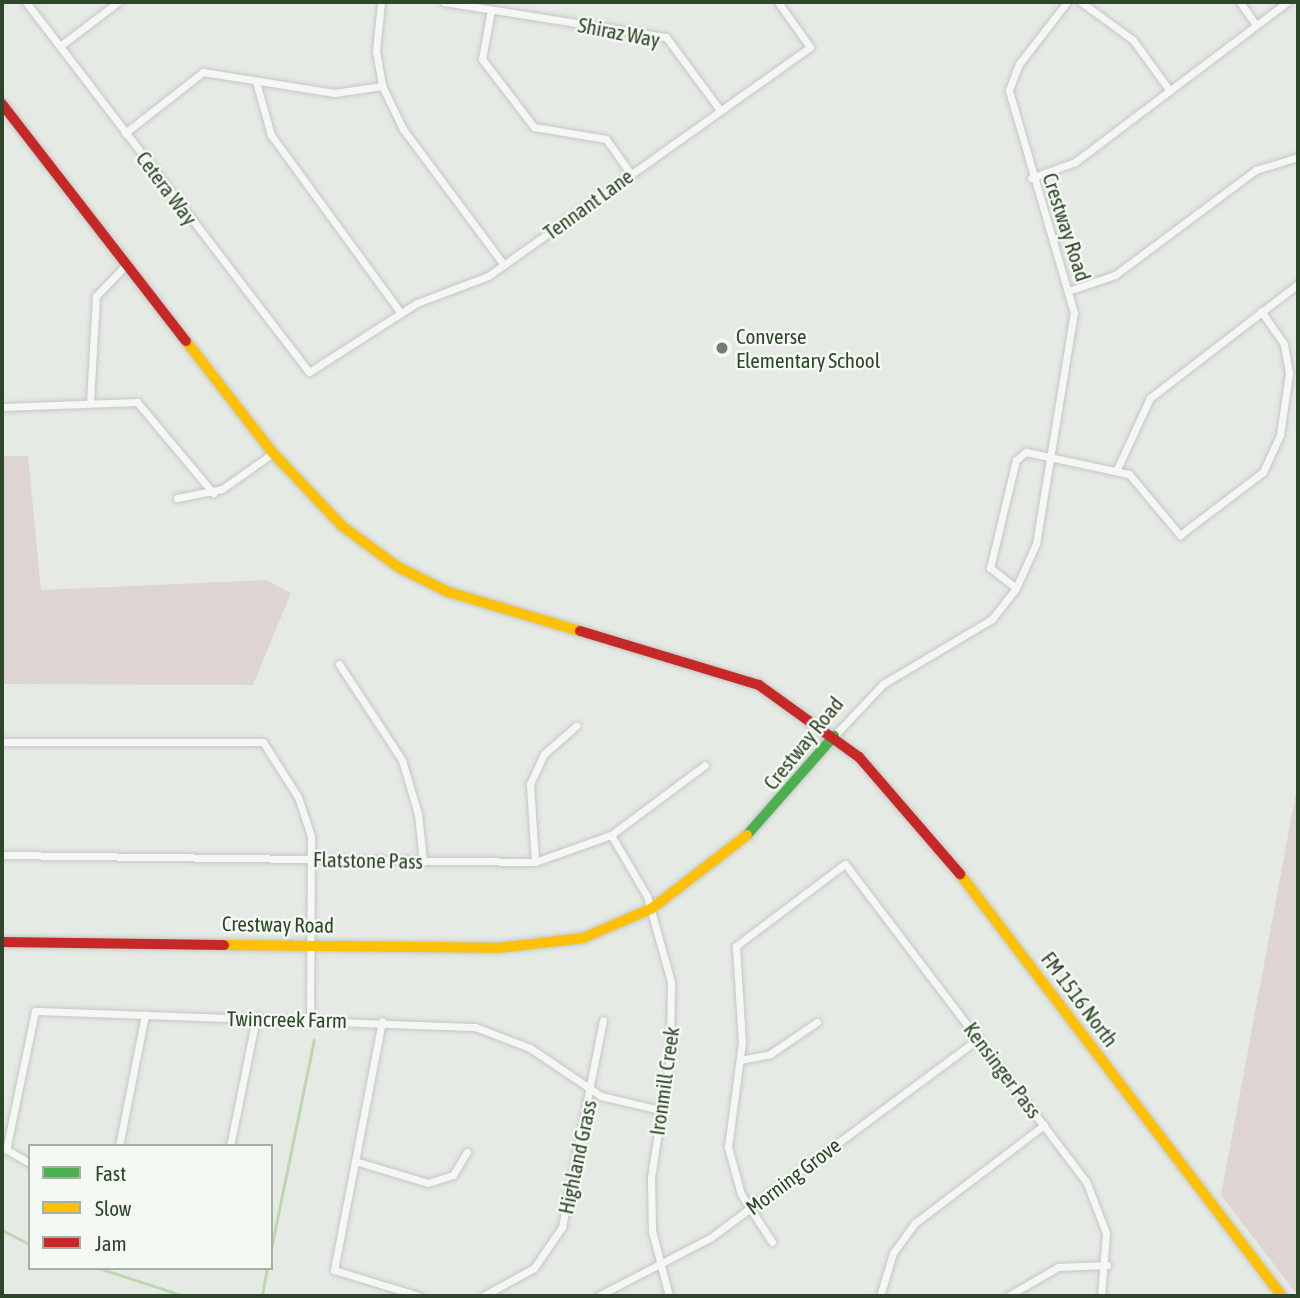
<!DOCTYPE html>
<style>
body{margin:0}
#map{position:relative;width:1300px;height:1298px;overflow:hidden;background:#e6eae5;font-family:"Asap Condensed",sans-serif}
div>[style]{position:absolute}
.green>*{inset:0;background:#ded5d3}
.stream>*{height:2.5px;margin:-1.25px;padding:0 1.25px;transform-origin:1.25px;border-radius:1.25px;background:#bdd7b1}
.roads{filter:drop-shadow(0 0 2px #c4c8c3) drop-shadow(0 0 2px #c4c8c3)}
.street>*{height:7px;margin:-3.5px;padding:0 3.5px;transform-origin:3.5px;border-radius:3.5px;background:#f5f7f4}
.fast>*{height:10px;margin:-5px;padding:0 5px;transform-origin:5px;border-radius:5px;background:#4caf50}
.slow>*{height:10px;margin:-5px;padding:0 5px;transform-origin:5px;border-radius:5px;background:#ffc107}
.jam>*{height:10px;margin:-5px;padding:0 5px;transform-origin:5px;border-radius:5px;background:#c62828}
.dots>*{width:19px;height:19px;translate:-50% -50%;box-sizing:border-box;border:4px solid #f4f9f3;border-radius:50%}
span{translate:-50% -50%;white-space:nowrap;text-align:center;line-height:1.15;-webkit-text-stroke:5px #f4f9f3;paint-order:stroke}
.street-label{font-size:21px;color:#2e4629}
.poi-label{font-size:21px;color:#2e4629}
.left{translate:0 -50%;text-align:left}
.frame{position:absolute;inset:0;border:4px solid #2e4629;pointer-events:none}
.legend{position:absolute;left:28px;top:1144px;width:245px;height:126px;box-sizing:border-box;background:#f4f9f3;border:2px solid #a5b1a2;margin:0;padding:9px 12px;list-style:none;font-size:21px;color:#2e4629}
.legend li{display:flex;align-items:center;gap:14px;height:35px}
.legend b{width:35px;border:2px solid #a5b1a2}
</style>
<div id="map">
<div class="green">
<div style="clip-path:polygon(2px 456px,28px 456px,41px 590px,266px 580px,291px 593px,253px 685px,2px 684px)"></div>
<div style="clip-path:polygon(1298px 782px,1298px 1296px,1221px 1195px)"></div>
</div>
<div class="stream">
<div style="left:2px;top:1230px;width:31px;rotate:27deg"></div>
<div style="left:271px;top:1249px;width:213px;rotate:-78.4deg"></div>
<div style="left:99px;top:1268px;width:89px;rotate:18.2deg"></div>
<div style="left:262px;top:1296px;width:28px;rotate:-80deg"></div>
</div>
<div class="roads">
<div class="street">
<div style="left:26px;top:2px;width:466px;rotate:52.6deg"></div>
<div style="left:309px;top:372px;width:128px;rotate:-32.6deg"></div>
<div style="left:417px;top:303px;width:76px;rotate:-20.8deg"></div>
<div style="left:488px;top:276px;width:395px;rotate:-35.4deg"></div>
<div style="left:810px;top:47px;width:55px;rotate:-125.4deg"></div>
<div style="left:381px;top:2px;width:49px;rotate:95.8deg"></div>
<div style="left:376px;top:51px;width:36px;rotate:80deg"></div>
<div style="left:382px;top:86px;width:48px;rotate:64deg"></div>
<div style="left:403px;top:129px;width:169px;rotate:53.4deg"></div>
<div style="left:444px;top:2px;width:225px;rotate:9deg"></div>
<div style="left:666px;top:37px;width:91px;rotate:53.5deg"></div>
<div style="left:1081px;top:2px;width:64px;rotate:36.2deg"></div>
<div style="left:1133px;top:40px;width:63px;rotate:54deg"></div>
<div style="left:1240px;top:2px;width:28px;rotate:55deg"></div>
<div style="left:491px;top:10px;width:50px;rotate:100.4deg"></div>
<div style="left:482px;top:59px;width:86px;rotate:52.6deg"></div>
<div style="left:534px;top:127px;width:73px;rotate:9.5deg"></div>
<div style="left:606px;top:139px;width:42px;rotate:54.8deg"></div>
<div style="left:60px;top:46px;width:73px;rotate:-37.2deg"></div>
<div style="left:256px;top:82px;width:55px;rotate:74.2deg"></div>
<div style="left:271px;top:135px;width:220px;rotate:53.9deg"></div>
<div style="left:125px;top:133px;width:99px;rotate:-38deg"></div>
<div style="left:203px;top:72px;width:133px;rotate:9.1deg"></div>
<div style="left:334px;top:93px;width:49px;rotate:-8.3deg"></div>
<div style="left:1031px;top:178px;width:47px;rotate:-20deg"></div>
<div style="left:1075px;top:162px;width:266px;rotate:-37deg"></div>
<div style="left:1068px;top:291px;width:50px;rotate:-18.8deg"></div>
<div style="left:1115px;top:275px;width:176px;rotate:-36.7deg"></div>
<div style="left:1256px;top:170px;width:44px;rotate:-17.2deg"></div>
<div style="left:90px;top:403px;width:107px;rotate:-86.8deg"></div>
<div style="left:96px;top:296px;width:45px;rotate:-45.9deg"></div>
<div style="left:2px;top:407px;width:135px;rotate:-2.1deg"></div>
<div style="left:137px;top:402px;width:119px;rotate:50.1deg"></div>
<div style="left:1117px;top:469px;width:78px;rotate:-65.1deg"></div>
<div style="left:1150px;top:398px;width:187px;rotate:-37.6deg"></div>
<div style="left:177px;top:498px;width:46px;rotate:-11.3deg"></div>
<div style="left:222px;top:489px;width:62px;rotate:-35.2deg"></div>
<div style="left:1016px;top:588px;width:33px;rotate:-142deg"></div>
<div style="left:990px;top:568px;width:111px;rotate:-76.5deg"></div>
<div style="left:1016px;top:460px;width:13px;rotate:-39deg"></div>
<div style="left:1026px;top:452px;width:105px;rotate:12.1deg"></div>
<div style="left:1129px;top:474px;width:80px;rotate:50.1deg"></div>
<div style="left:1180px;top:535px;width:104px;rotate:-37.2deg"></div>
<div style="left:1263px;top:472px;width:41px;rotate:-65.3deg"></div>
<div style="left:1280px;top:435px;width:63px;rotate:-81.7deg"></div>
<div style="left:1289px;top:373px;width:29px;rotate:-100deg"></div>
<div style="left:1284px;top:344px;width:40px;rotate:-124.9deg"></div>
<div style="left:339px;top:664px;width:115px;rotate:56.7deg"></div>
<div style="left:402px;top:760px;width:56px;rotate:73.5deg"></div>
<div style="left:418px;top:814px;width:47px;rotate:83.9deg"></div>
<div style="left:834px;top:736px;width:71px;rotate:-46.7deg"></div>
<div style="left:883px;top:684px;width:127px;rotate:-30.8deg"></div>
<div style="left:992px;top:619px;width:39px;rotate:-52deg"></div>
<div style="left:1016px;top:588px;width:48px;rotate:-65.6deg"></div>
<div style="left:1036px;top:544px;width:234px;rotate:-80.7deg"></div>
<div style="left:1074px;top:313px;width:232px;rotate:-106.3deg"></div>
<div style="left:1009px;top:90px;width:28px;rotate:-69deg"></div>
<div style="left:1019px;top:64px;width:78px;rotate:-52.3deg"></div>
<div style="left:2px;top:742px;width:261px"></div>
<div style="left:263px;top:742px;width:65px;rotate:57.5deg"></div>
<div style="left:298px;top:797px;width:41px;rotate:71.6deg"></div>
<div style="left:311px;top:836px;width:183px;rotate:90.3deg"></div>
<div style="left:611px;top:835px;width:71px;rotate:59.5deg"></div>
<div style="left:647px;top:896px;width:89px;rotate:74.4deg"></div>
<div style="left:671px;top:982px;width:74px;rotate:90.8deg"></div>
<div style="left:670px;top:1056px;width:123px;rotate:98.9deg"></div>
<div style="left:651px;top:1178px;width:53px;rotate:88.9deg"></div>
<div style="left:652px;top:1231px;width:67px;rotate:75.3deg"></div>
<div style="left:2px;top:855px;width:533px;rotate:0.75deg"></div>
<div style="left:535px;top:862px;width:81px;rotate:-19.6deg"></div>
<div style="left:611px;top:835px;width:117px;rotate:-36.7deg"></div>
<div style="left:535px;top:862px;width:78px;rotate:-93.7deg"></div>
<div style="left:530px;top:784px;width:33px;rotate:-65deg"></div>
<div style="left:544px;top:754px;width:43px;rotate:-41.2deg"></div>
<div style="left:382px;top:1021px;width:254px;rotate:100.9deg"></div>
<div style="left:334px;top:1270px;width:89px;rotate:17deg"></div>
<div style="left:740px;top:1060px;width:31px;rotate:-11deg"></div>
<div style="left:770px;top:1054px;width:57px;rotate:-34.2deg"></div>
<div style="left:119px;top:1146px;width:134px;rotate:-78.8deg"></div>
<div style="left:230px;top:1146px;width:131px;rotate:-78.5deg"></div>
<div style="left:2px;top:1147px;width:32px;rotate:30deg"></div>
<div style="left:6px;top:1150px;width:142px;rotate:-78.2deg"></div>
<div style="left:35px;top:1011px;width:440px;rotate:2.1deg"></div>
<div style="left:475px;top:1027px;width:59px;rotate:20.9deg"></div>
<div style="left:530px;top:1048px;width:86px;rotate:34.1deg"></div>
<div style="left:601px;top:1096px;width:61px;rotate:13.3deg"></div>
<div style="left:355px;top:1161px;width:76px;rotate:16.8deg"></div>
<div style="left:428px;top:1183px;width:26px;rotate:-18deg"></div>
<div style="left:453px;top:1175px;width:27px;rotate:-59deg"></div>
<div style="left:772px;top:1242px;width:57px;rotate:-122.9deg"></div>
<div style="left:741px;top:1194px;width:49px;rotate:-105.5deg"></div>
<div style="left:728px;top:1147px;width:106px;rotate:-82.4deg"></div>
<div style="left:742px;top:1042px;width:96px;rotate:-93.6deg"></div>
<div style="left:736px;top:946px;width:136px;rotate:-37deg"></div>
<div style="left:845px;top:864px;width:398px;rotate:52.8deg"></div>
<div style="left:1086px;top:1181px;width:56px;rotate:69deg"></div>
<div style="left:1106px;top:1233px;width:63px;rotate:94.5deg"></div>
<div style="left:483px;top:1296px;width:58px;rotate:-28.8deg"></div>
<div style="left:534px;top:1268px;width:50px;rotate:-55.7deg"></div>
<div style="left:562px;top:1227px;width:211px;rotate:-78.8deg"></div>
<div style="left:598px;top:1296px;width:126px;rotate:-27.4deg"></div>
<div style="left:710px;top:1238px;width:335px;rotate:-36.6deg"></div>
<div style="left:880px;top:1296px;width:45px;rotate:-73.2deg"></div>
<div style="left:893px;top:1253px;width:37px;rotate:-54deg"></div>
<div style="left:915px;top:1223px;width:162px;rotate:-37.2deg"></div>
<div style="left:1008px;top:1296px;width:58px;rotate:-30.1deg"></div>
<div style="left:1058px;top:1267px;width:49px;rotate:-2.3deg"></div>
</div>
<div class="fast">
<div style="left:747px;top:835px;width:132px;rotate:-48.7deg"></div>
</div>
<div class="slow">
<div style="left:186px;top:341px;width:142px;rotate:52.2deg"></div>
<div style="left:273px;top:453px;width:100px;rotate:46.6deg"></div>
<div style="left:342px;top:526px;width:69px;rotate:36.2deg"></div>
<div style="left:398px;top:567px;width:56px;rotate:26.6deg"></div>
<div style="left:448px;top:592px;width:138px;rotate:16.5deg"></div>
<div style="left:960px;top:874px;width:531px;rotate:52.66deg"></div>
<div style="left:224px;top:945px;width:274px;rotate:0.6deg"></div>
<div style="left:498px;top:948px;width:86px;rotate:-6.7deg"></div>
<div style="left:583px;top:938px;width:74px;rotate:-23.1deg"></div>
<div style="left:651px;top:909px;width:121px;rotate:-37.6deg"></div>
</div>
<div class="jam">
<div style="left:2px;top:104px;width:300px;rotate:52.2deg"></div>
<div style="left:580px;top:631px;width:187px;rotate:16.8deg"></div>
<div style="left:759px;top:685px;width:123px;rotate:35.8deg"></div>
<div style="left:859px;top:757px;width:155px;rotate:49.2deg"></div>
<div style="left:2px;top:942px;width:222px;rotate:0.8deg"></div>
</div>
</div>
<div class="dots">
<div style="left:722px;top:348px;background:#6e7f6b"></div>
</div>
<div class="street-label">
<span style="left:619px;top:32px;rotate:11deg">Shiraz Way</span>
<span style="left:167px;top:188px;rotate:53deg">Cetera Way</span>
<span style="left:588px;top:204px;rotate:-36deg">Tennant Lane</span>
<span style="left:1067px;top:227px;rotate:72deg">Crestway Road</span>
<span style="left:803px;top:743px;rotate:-51deg">Crestway Road</span>
<span style="left:368px;top:860px;rotate:1deg">Flatstone Pass</span>
<span style="left:278px;top:924px;rotate:1deg">Crestway Road</span>
<span style="left:1080px;top:999px;rotate:53deg">FM 1516 North</span>
<span style="left:287px;top:1019px;rotate:1deg">Twincreek Farm</span>
<span style="left:1003px;top:1070px;rotate:53deg">Kensinger Pass</span>
<span style="left:664px;top:1081px;rotate:-82deg">Ironmill Creek</span>
<span style="left:577px;top:1157px;rotate:-78deg">Highland Grass</span>
<span style="left:793px;top:1176px;rotate:-37deg">Morning Grove</span>
</div>
<div class="poi-label">
<span class="left" style="left:736px;top:348px">Converse<br>Elementary School</span>
</div>
<div class="frame"></div>
<ul class="legend">
<li><b style="height:9px;background:#4caf50"></b>Fast</li>
<li><b style="height:9px;background:#ffc107"></b>Slow</li>
<li><b style="height:9px;background:#c62828"></b>Jam</li>
</ul>
</div>
